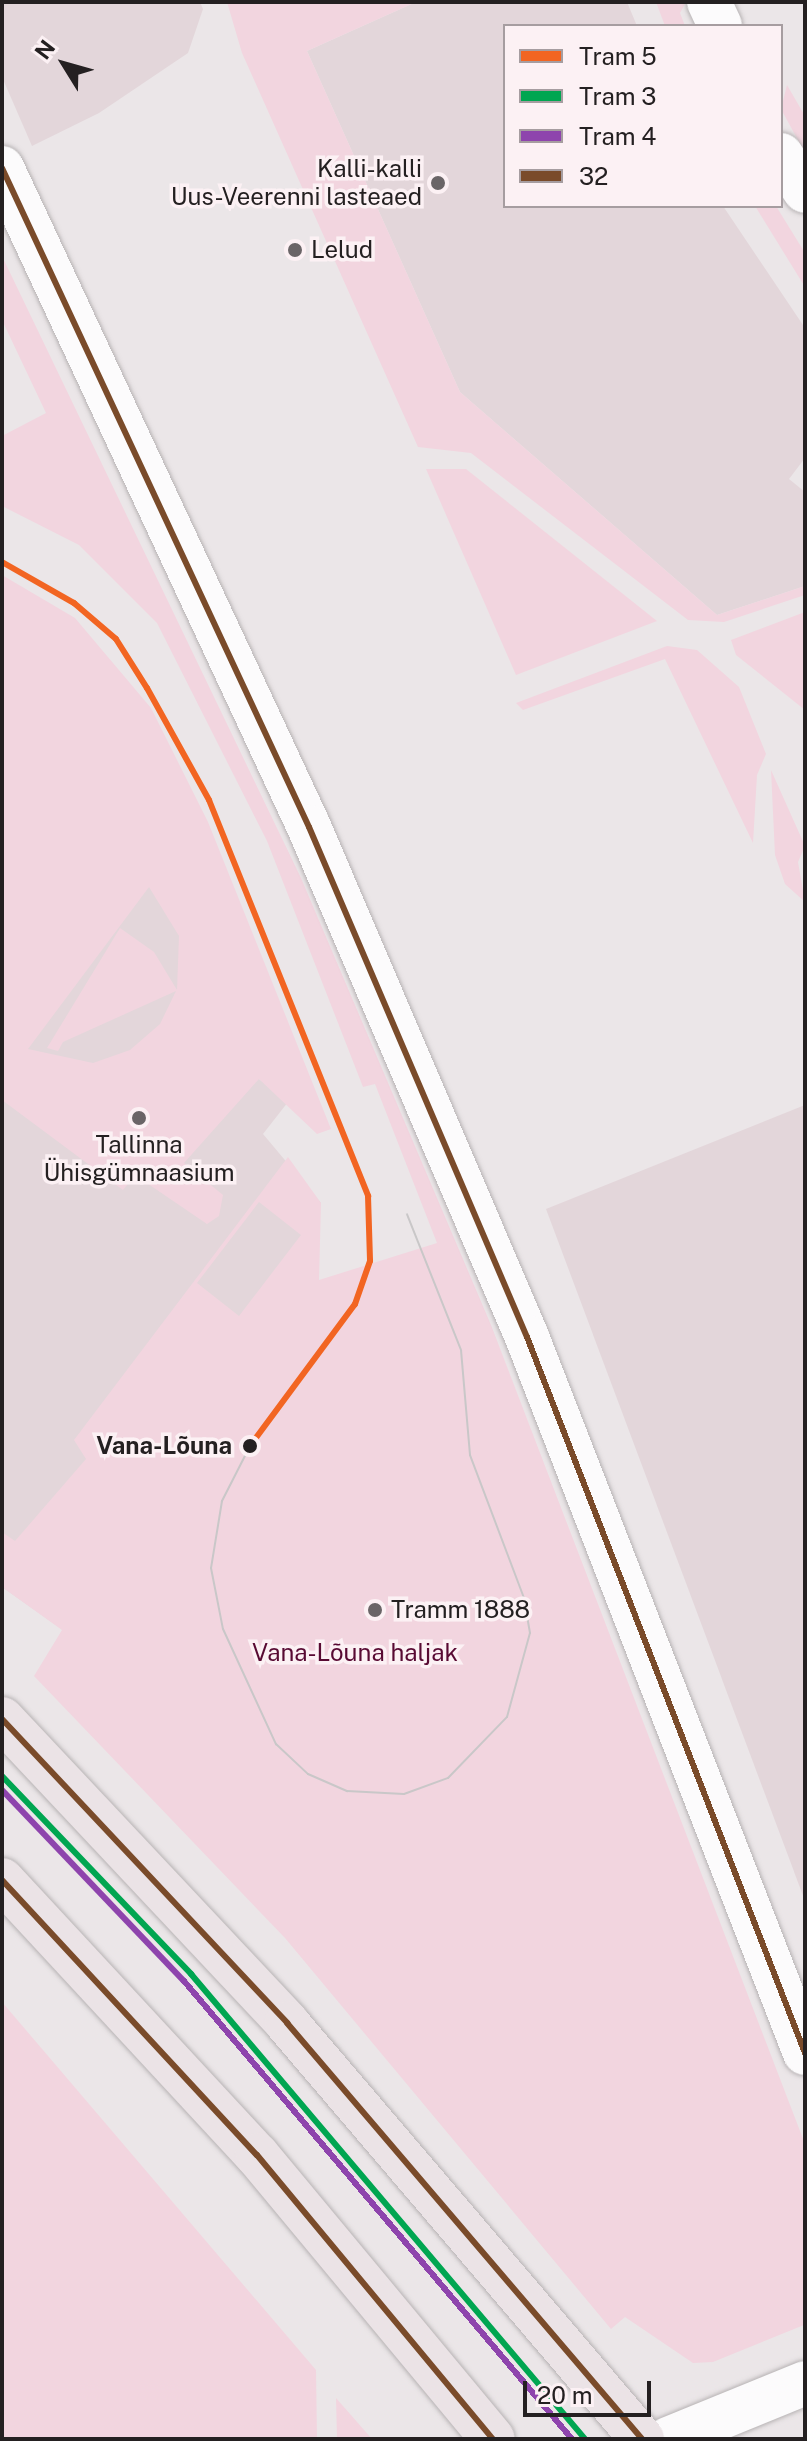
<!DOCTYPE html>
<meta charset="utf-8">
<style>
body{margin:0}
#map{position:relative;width:807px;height:2441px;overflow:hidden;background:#ebe6e8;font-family:"Public Sans",sans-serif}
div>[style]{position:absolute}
.built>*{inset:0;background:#e3d6da}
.green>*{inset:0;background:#f2d5df}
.roads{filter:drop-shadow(0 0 2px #b7b3b4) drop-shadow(0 0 2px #b7b3b4)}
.street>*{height:44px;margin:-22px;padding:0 22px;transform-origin:22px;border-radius:22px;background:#fcfbfc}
.secondary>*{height:44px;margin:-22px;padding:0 22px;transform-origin:22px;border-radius:22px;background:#fcfbfc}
.primary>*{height:44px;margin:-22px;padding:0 22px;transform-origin:22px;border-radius:22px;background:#ebe3e6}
.tram>*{height:2px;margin:-1px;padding:0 1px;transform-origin:1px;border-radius:1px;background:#c9c7c8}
.bus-1>*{height:6px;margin:-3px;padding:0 3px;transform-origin:3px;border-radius:3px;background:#7a4b2a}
.tram-1>*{height:6px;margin:-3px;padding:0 3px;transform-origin:3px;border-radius:3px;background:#f26522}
.tram-2>*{height:6px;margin:-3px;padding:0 3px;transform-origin:3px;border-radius:3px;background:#00a651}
.tram-3>*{height:6px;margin:-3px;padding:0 3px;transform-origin:3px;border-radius:3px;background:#8e44ad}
.dots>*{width:22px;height:22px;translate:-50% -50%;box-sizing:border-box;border:4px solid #fcf1f4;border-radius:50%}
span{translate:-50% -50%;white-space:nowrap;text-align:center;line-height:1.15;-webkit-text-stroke:7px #fcf1f4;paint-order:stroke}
.poi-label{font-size:24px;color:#242021}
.right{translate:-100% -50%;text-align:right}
.left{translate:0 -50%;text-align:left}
.stop-label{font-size:24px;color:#242021;font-weight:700}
.park-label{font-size:24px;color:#580a33}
.frame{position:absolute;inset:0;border:4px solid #242021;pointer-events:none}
.legend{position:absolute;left:503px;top:24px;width:280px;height:184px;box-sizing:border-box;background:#fcf1f4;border:2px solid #a69da0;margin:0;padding:10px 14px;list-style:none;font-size:24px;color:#242021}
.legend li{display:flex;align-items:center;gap:16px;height:40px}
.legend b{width:40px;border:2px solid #a69da0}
.north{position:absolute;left:24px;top:24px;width:80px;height:80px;-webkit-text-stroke:6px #fcf1f4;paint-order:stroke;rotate:307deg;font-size:22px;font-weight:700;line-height:32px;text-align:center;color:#242021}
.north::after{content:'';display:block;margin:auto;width:28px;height:36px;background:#242021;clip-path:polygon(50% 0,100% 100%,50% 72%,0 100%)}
.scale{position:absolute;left:523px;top:2381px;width:128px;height:36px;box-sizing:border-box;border:4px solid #242021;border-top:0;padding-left:10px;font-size:24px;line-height:28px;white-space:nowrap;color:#242021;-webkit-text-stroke:6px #fcf1f4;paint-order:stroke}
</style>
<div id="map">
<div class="built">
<div style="clip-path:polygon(2px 2px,200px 2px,203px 9px,188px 53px,99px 113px,32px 146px,2px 77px)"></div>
<div style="clip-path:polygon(416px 2px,627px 2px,637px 26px,505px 26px,505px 206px,723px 206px,805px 328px,805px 458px,789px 479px,805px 492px,805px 586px,717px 615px,460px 392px,307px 51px)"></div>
<div style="clip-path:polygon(2px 605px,63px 631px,259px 1079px,288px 1102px,263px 1134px,321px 1203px,63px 1630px,2px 1587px)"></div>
<div style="clip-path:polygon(805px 1105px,805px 1901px,546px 1209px)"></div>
</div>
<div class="green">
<div style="clip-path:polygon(227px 2px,416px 2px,307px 51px,460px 392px,717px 615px,805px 586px,805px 595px,724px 622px,688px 620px,471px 453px,418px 447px,242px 53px)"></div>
<div style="clip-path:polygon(656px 2px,686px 2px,680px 13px,685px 26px,665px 26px)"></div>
<div style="clip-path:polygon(787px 85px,805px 116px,805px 153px,781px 109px)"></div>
<div style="clip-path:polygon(755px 206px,776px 206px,805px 253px,805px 287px)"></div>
<div style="clip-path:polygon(evenodd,2px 256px,301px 878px,491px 1325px,805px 2144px,804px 2325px,713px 2362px,693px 2363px,625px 2317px,611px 2329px,285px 1938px,34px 1676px,62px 1630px,2px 1587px,2px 1532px,15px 1541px,86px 1459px,74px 1440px,288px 1157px,321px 1203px,319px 1280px,437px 1243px,375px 1084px,363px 1087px,267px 841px,157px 623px,79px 545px,2px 506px,2px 436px,46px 413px,2px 320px,2px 256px,259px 1202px,301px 1235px,239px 1316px,197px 1283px,259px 1202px)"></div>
<div style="clip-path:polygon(426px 469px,466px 469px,657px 621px,516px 675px)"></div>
<div style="clip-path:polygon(evenodd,2px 575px,75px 618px,151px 708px,208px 822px,331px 1129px,317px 1134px,259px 1079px,184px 1163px,223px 1195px,219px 1216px,207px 1224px,135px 1175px,123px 1190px,2px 1100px,2px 575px,149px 887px,179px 936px,177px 990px,154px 952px,120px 928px,47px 1048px,58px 1051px,63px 1042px,176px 991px,160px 1024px,130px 1050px,93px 1063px,28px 1049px,149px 887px)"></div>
<div style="clip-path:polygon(805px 612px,805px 710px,736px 655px,731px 640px)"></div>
<div style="clip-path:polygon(667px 646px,697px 650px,739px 687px,766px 754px,757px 775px,753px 843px,665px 659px,523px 710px,516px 703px)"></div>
<div style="clip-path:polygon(771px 770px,805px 846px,798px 862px,805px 902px,785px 884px,775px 855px)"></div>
<div style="clip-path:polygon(2px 2002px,316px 2370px,317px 2439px,2px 2439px)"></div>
<div style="clip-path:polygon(336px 2398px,372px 2439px,337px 2439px)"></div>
</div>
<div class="roads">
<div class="street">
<div style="left:709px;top:2px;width:26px;rotate:65deg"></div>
<div style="left:781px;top:155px;width:43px;rotate:56.3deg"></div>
<div style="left:668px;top:2439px;width:148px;rotate:-22.2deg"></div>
</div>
<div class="secondary">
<div style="left:2px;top:168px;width:727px;rotate:65.02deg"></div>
<div style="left:309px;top:827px;width:555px;rotate:66.86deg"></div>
<div style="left:527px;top:1337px;width:768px;rotate:68.78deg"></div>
</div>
<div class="primary">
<div style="left:2px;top:1719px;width:417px;rotate:46.8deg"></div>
<div style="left:287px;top:2023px;width:547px;rotate:49.52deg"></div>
<div style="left:2px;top:1880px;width:375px;rotate:47.2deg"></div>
<div style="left:257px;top:2155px;width:369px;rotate:50.3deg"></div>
</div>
</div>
<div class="tram">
<div style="left:250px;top:1446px;width:62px;rotate:117deg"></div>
<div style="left:222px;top:1501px;width:68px;rotate:99.3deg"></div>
<div style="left:211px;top:1568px;width:62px;rotate:78.9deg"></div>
<div style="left:223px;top:1629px;width:127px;rotate:65.3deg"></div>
<div style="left:276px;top:1744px;width:44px;rotate:43.2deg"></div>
<div style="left:308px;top:1774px;width:43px;rotate:23.6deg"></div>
<div style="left:347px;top:1791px;width:57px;rotate:3deg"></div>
<div style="left:404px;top:1794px;width:47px;rotate:-20deg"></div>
<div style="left:448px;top:1778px;width:85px;rotate:-46deg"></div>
<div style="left:507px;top:1717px;width:87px;rotate:-74.7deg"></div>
<div style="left:530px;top:1633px;width:36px;rotate:-100deg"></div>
<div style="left:524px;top:1598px;width:153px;rotate:-110.7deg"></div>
<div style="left:470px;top:1455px;width:105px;rotate:-94.9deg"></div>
<div style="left:461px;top:1350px;width:146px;rotate:-111.7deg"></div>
</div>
<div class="bus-1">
<div style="left:2px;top:168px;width:727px;rotate:65.02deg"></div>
<div style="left:309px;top:827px;width:555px;rotate:66.86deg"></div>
<div style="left:527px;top:1337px;width:768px;rotate:68.78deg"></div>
<div style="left:2px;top:1719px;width:417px;rotate:46.8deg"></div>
<div style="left:287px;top:2023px;width:547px;rotate:49.52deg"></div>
<div style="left:2px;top:1880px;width:375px;rotate:47.2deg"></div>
<div style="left:257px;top:2155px;width:369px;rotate:50.3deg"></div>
</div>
<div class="tram-1">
<div style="left:2px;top:562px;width:83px;rotate:29.7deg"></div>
<div style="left:74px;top:603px;width:55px;rotate:40.6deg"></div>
<div style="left:116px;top:639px;width:58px;rotate:57.7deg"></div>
<div style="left:147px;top:688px;width:128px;rotate:61deg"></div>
<div style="left:209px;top:800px;width:427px;rotate:68.1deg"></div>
<div style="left:368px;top:1196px;width:65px;rotate:88.2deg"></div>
<div style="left:370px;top:1261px;width:46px;rotate:109.2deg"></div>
<div style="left:355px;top:1304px;width:177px;rotate:126.5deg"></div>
</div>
<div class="tram-2">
<div style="left:2px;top:1776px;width:274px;rotate:46.3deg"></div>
<div style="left:191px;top:1974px;width:609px;rotate:49.72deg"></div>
</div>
<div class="tram-3">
<div style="left:2px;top:1790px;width:264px;rotate:46.4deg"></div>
<div style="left:184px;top:1981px;width:600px;rotate:49.73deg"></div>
</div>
<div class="dots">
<div style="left:438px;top:183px;background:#6a6567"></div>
<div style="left:295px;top:250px;background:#6a6567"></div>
<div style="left:139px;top:1118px;background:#6a6567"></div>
<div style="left:250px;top:1446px;background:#242021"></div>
<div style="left:375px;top:1610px;background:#6a6567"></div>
</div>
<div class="poi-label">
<span class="right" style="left:422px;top:183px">Kalli-kalli<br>Uus-Veerenni lasteaed</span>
<span class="left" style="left:311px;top:250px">Lelud</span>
<span style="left:139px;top:1159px">Tallinna<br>Ühisgümnaasium</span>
<span class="left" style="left:391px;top:1610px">Tramm 1888</span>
</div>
<div class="stop-label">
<span class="right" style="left:232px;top:1446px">Vana-Lõuna</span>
</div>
<div class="park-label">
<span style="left:355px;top:1653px">Vana-Lõuna haljak</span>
</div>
<div class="frame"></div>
<ul class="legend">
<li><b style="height:10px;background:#f26522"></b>Tram 5</li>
<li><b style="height:10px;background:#00a651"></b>Tram 3</li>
<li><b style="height:10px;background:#8e44ad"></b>Tram 4</li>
<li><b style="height:10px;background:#7a4b2a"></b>32</li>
</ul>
<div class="north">N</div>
<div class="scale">20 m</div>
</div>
